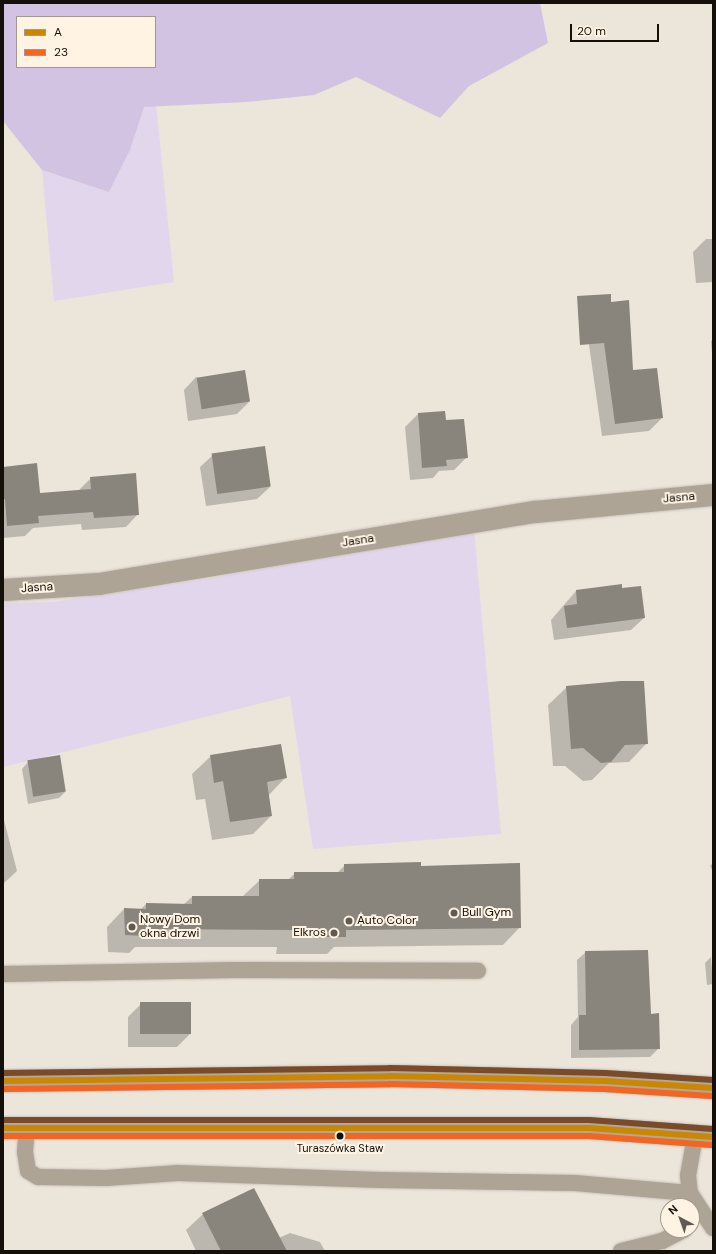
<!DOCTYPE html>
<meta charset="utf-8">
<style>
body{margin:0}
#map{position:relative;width:716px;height:1254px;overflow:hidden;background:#ece5da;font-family:"DM Sans",sans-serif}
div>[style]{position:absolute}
.green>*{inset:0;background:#e2d6ec}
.forest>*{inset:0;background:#d2c3e2}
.shadow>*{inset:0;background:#0003}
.building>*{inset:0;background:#89847c;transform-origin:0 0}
.roads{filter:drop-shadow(0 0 1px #c8c2ba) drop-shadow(0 0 1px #c8c2ba)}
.lane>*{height:16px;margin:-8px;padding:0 8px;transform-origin:8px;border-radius:8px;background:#ada496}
.street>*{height:22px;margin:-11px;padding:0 11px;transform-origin:11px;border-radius:11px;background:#ada496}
.primary>*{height:22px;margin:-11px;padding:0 11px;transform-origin:11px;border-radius:11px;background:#b0a899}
.bus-1>*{height:6px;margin:-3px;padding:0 3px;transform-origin:3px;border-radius:3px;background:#ca8802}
.bus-2>*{height:6px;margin:-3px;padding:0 3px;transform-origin:3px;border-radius:3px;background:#f26522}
.bus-3>*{height:6px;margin:-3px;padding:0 3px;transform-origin:3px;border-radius:3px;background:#7a4b2a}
.dots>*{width:11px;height:11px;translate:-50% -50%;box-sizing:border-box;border:2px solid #fff4e4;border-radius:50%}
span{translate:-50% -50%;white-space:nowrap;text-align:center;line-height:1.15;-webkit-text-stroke:4px #fff4e4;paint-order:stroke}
.bus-label{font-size:11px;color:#141009}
.street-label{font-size:12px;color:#141009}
.poi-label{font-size:12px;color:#141009}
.left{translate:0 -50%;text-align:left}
.right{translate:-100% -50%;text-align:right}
.frame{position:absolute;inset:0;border:4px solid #141009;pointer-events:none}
.legend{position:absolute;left:16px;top:16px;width:140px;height:52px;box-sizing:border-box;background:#fff4e4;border:1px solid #a1998c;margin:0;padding:5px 7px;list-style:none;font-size:12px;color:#141009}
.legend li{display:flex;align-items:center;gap:8px;height:20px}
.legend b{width:20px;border:1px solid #a1998c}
.north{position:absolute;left:660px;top:1198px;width:40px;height:40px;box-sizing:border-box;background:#fff4e4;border:1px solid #a1998c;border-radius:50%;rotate:319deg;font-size:11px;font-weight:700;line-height:16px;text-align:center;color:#141009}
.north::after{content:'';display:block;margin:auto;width:14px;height:18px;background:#605b52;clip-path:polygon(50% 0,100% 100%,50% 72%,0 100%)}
.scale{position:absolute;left:570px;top:24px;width:89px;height:18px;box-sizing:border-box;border:2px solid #141009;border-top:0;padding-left:5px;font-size:12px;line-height:14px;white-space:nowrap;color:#141009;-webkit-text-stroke:3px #fff4e4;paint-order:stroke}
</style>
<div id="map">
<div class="green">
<div style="clip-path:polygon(156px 104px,174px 282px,54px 301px,42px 170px,109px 192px,130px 150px,144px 107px)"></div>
<div style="clip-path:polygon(474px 529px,501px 834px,313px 849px,290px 696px,3px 767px,3px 603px,52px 602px,207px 579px)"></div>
</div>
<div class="forest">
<div style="clip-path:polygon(evenodd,3px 3px,540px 3px,548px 43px,469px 86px,440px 118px,356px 77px,314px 95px,246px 102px,144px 107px,130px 150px,109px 192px,42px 170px,3px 121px,3px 3px,17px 17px,155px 17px,155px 67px,17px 67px,17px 17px)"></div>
</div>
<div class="shadow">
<div style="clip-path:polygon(706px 239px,713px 239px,713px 284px,712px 282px,696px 283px,693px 252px)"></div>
<div style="clip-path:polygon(630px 324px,632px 371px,662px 418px,649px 431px,602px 436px,588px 338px)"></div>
<div style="clip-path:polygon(713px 339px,713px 367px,711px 341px)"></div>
<div style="clip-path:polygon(196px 377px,249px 402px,237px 414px,188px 421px,184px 390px)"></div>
<div style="clip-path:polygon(444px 412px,445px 421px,467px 457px,454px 470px,439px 471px,433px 478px,410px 480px,405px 427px,418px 414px)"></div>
<div style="clip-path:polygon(213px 455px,270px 487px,257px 499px,206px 506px,200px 467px)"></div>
<div style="clip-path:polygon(3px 468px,39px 494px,78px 491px,91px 478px,138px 514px,126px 527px,82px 530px,81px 524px,33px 528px,25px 536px,3px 538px)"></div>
<div style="clip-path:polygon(621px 589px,644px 618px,631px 630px,554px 640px,551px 620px,576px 591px)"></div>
<div style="clip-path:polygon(567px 687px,647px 743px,629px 762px,609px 763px,592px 780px,583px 781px,565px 766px,553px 766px,548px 705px)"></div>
<div style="clip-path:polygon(59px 756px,65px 792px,59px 798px,28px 804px,22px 769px,28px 762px)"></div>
<div style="clip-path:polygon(211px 756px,286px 777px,268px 796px,271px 816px,253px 834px,212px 840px,205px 799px,196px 800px,192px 774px)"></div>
<div style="clip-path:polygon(3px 816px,17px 871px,3px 884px)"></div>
<div style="clip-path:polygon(713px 863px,713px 872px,710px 866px)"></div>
<div style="clip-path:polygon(345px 865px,420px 867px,520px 927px,503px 945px,334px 947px,327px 954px,276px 954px,277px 947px,135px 947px,129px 953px,108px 952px,107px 927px,124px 909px,140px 910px,146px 904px,184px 904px,192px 897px,243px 896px,260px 880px,288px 880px,295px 873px,337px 873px)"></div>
<div style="clip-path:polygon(586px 952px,650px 1015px,659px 1048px,650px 1057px,571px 1058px,571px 1025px,578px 1017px,577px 960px)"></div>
<div style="clip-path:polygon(711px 957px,713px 984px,707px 985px,705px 963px)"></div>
<div style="clip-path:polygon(141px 1004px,190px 1034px,177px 1047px,128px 1047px,128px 1017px)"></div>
<div style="clip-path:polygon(203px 1214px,279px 1238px,290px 1233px,320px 1242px,325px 1251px,196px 1251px,186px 1230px)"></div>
</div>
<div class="building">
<div style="clip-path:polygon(611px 294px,611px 302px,629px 300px,633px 370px,657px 368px,663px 418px,615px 424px,604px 343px,580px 345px,577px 296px)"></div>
<div style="left:245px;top:370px;width:32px;height:49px;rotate:81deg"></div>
<div style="clip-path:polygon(445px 411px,446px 420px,464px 419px,468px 458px,446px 460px,447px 466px,422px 468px,418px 413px)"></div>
<div style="left:265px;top:446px;width:41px;height:54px;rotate:82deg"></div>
<div style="clip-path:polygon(37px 463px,40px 493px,91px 489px,90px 477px,136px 473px,139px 515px,94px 518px,93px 512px,38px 516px,39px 523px,7px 526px,5px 499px,3px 499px,3px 467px)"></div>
<div style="clip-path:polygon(622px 584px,622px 588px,641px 586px,645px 618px,567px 628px,564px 606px,577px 604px,576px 590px)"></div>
<div style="clip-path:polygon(621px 681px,644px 681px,648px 744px,625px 745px,611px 762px,601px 763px,583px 748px,571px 749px,566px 686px)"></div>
<div style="clip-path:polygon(281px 744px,287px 778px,267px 782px,272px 816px,230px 822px,223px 781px,214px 783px,210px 755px)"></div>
<div style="left:60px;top:755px;width:37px;height:33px;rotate:81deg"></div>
<div style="clip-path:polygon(421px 862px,421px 866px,520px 863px,521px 928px,346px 930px,346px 937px,293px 937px,294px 930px,148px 929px,147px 936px,125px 935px,124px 908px,146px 909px,146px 903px,192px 904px,192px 896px,259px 896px,259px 879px,294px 879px,294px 872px,344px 872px,344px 864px)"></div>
<div style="clip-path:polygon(648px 950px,651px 1014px,659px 1013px,660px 1049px,579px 1050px,579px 1015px,586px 1015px,585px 951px)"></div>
<div style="left:191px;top:1002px;width:32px;height:51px;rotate:90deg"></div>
<div style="clip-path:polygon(254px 1188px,287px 1251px,221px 1251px,202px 1213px)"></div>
</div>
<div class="roads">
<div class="lane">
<div style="left:3px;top:974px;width:233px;rotate:-1deg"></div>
<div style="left:236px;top:970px;width:242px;rotate:0.2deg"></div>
<div style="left:27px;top:1128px;width:24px;rotate:95deg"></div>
<div style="left:25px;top:1152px;width:19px;rotate:81deg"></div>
<div style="left:28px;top:1171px;width:12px;rotate:31deg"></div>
<div style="left:38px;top:1177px;width:68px;rotate:0.8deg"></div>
<div style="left:106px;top:1178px;width:72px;rotate:-4deg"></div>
<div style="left:178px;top:1173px;width:202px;rotate:2deg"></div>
<div style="left:380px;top:1180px;width:195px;rotate:0.9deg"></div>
<div style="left:575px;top:1183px;width:115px;rotate:5deg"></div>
<div style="left:695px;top:1136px;width:40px;rotate:100deg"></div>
<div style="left:688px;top:1175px;width:18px;rotate:84deg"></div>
<div style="left:690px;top:1193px;width:42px;rotate:56.7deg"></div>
<div style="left:621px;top:1251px;width:42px;rotate:-13.7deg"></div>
<div style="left:662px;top:1241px;width:25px;rotate:-27deg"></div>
</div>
<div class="street">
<div style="left:3px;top:590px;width:96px;rotate:-3.6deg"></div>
<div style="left:99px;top:584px;width:443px;rotate:-9.4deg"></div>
<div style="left:536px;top:512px;width:178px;rotate:-5.5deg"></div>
</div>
<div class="primary">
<div style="left:3px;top:1081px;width:387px;rotate:-0.7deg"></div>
<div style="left:390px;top:1076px;width:215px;rotate:1.3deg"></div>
<div style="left:605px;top:1081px;width:108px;rotate:3.7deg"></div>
<div style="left:3px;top:1128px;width:586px"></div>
<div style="left:589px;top:1128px;width:124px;rotate:4.2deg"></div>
</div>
</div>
<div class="bus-1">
<div style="left:3px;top:1081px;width:387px;rotate:-0.7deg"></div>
<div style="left:390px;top:1076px;width:215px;rotate:1.3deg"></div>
<div style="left:605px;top:1081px;width:108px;rotate:3.7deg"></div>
<div style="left:3px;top:1128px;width:586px"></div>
<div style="left:589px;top:1128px;width:124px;rotate:4.2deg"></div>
</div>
<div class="bus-2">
<div style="left:3px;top:1089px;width:387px;rotate:-0.7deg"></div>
<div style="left:390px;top:1084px;width:215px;rotate:1.3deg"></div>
<div style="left:605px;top:1089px;width:107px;rotate:3.7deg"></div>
<div style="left:3px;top:1136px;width:586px"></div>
<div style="left:589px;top:1136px;width:123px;rotate:4.2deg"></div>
</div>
<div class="bus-3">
<div style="left:3px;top:1073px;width:387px;rotate:-0.7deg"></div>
<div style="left:390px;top:1068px;width:215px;rotate:1.3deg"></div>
<div style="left:605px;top:1073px;width:108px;rotate:3.7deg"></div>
<div style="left:3px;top:1120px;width:586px"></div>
<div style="left:589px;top:1120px;width:124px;rotate:4.2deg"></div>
</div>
<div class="dots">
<div style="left:454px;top:913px;background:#605b52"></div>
<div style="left:349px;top:921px;background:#605b52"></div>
<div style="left:132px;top:927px;background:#605b52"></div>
<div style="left:334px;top:933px;background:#605b52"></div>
<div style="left:340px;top:1136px;background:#141009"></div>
</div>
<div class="bus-label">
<span style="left:340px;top:1148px">Turaszówka Staw</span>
</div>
<div class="street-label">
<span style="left:679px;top:498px;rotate:-5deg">Jasna</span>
<span style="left:358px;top:541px;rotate:-9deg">Jasna</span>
<span style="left:37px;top:588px;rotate:-4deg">Jasna</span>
</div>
<div class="poi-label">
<span class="left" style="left:462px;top:913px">Bull Gym</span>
<span class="left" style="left:140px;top:927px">Nowy Dom<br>okna drzwi</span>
<span class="left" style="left:357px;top:921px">Auto Color</span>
<span class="right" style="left:326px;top:933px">Elkros</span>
</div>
<div class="frame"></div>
<ul class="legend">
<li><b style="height:5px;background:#ca8802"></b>A</li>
<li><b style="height:5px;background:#f26522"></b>23</li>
</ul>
<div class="north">N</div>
<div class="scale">20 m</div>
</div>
